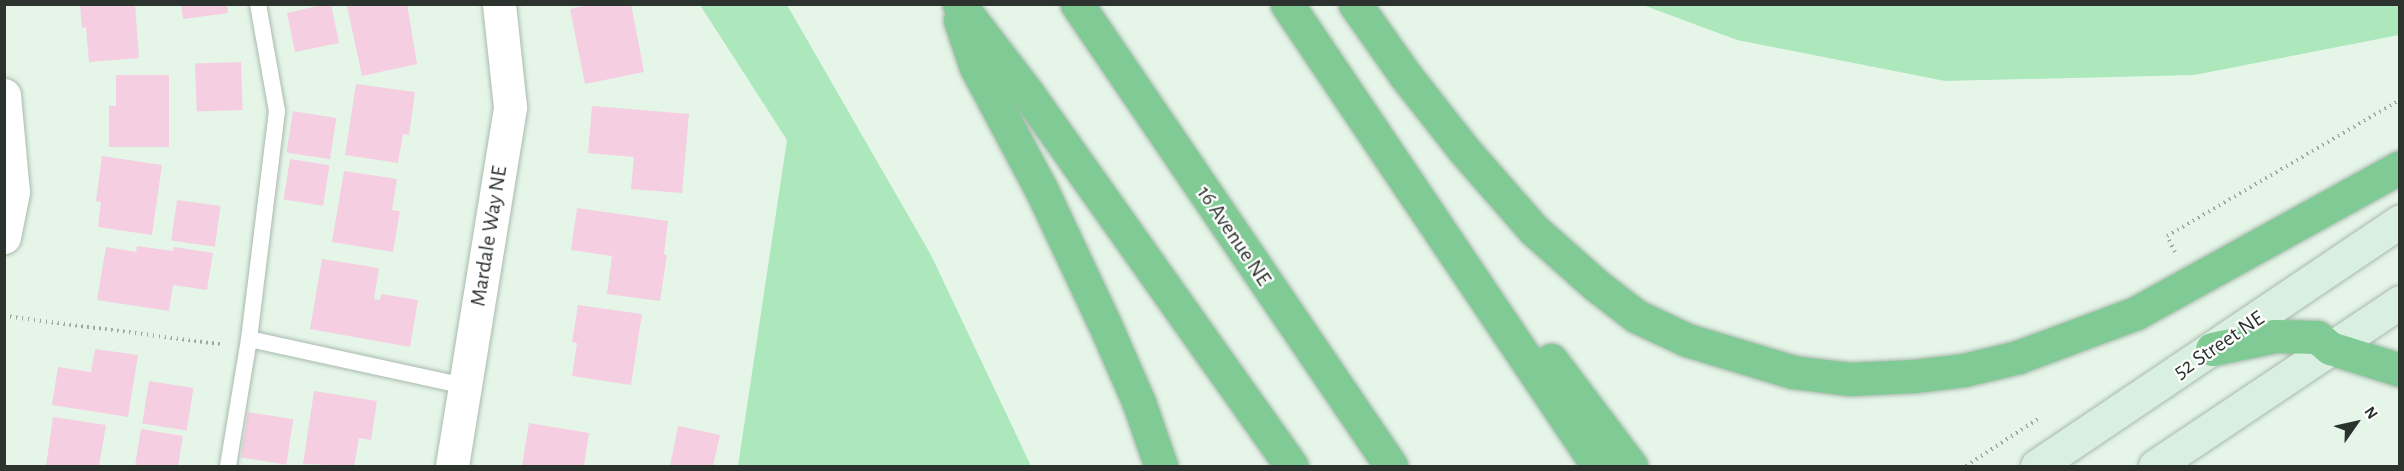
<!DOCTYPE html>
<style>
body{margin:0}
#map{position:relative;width:2404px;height:471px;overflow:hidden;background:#e5f6e9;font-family:"Alegreya Sans",sans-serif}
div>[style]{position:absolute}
.green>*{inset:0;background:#ade7bc}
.building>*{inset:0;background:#f5cee1;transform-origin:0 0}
.path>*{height:4px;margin-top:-2px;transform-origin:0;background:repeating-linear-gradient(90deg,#9daaa0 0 1.5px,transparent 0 6px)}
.roads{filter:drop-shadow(0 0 2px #a9b9ad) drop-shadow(0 0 2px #a9b9ad)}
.service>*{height:16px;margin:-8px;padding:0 8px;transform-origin:8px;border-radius:8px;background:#fff}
.minor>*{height:33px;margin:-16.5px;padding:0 16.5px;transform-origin:16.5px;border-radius:16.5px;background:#fff}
.secondary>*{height:33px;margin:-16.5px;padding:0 16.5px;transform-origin:16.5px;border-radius:16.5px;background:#d9efdf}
.motorway>*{height:33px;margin:-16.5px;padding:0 16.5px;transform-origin:16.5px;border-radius:16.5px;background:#80cb95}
span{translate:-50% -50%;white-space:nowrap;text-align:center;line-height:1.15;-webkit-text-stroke:4.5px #fff;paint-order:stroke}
.street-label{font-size:22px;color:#2c332e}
.frame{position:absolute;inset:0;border:6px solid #2c332e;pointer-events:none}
.north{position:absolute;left:2326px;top:393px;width:60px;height:60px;-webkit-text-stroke:4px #fff;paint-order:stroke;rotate:56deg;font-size:16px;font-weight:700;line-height:24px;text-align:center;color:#2c332e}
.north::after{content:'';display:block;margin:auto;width:21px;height:27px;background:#2c332e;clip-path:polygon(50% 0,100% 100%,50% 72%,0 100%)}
</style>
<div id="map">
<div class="green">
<div style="clip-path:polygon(2399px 4px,2399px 35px,2194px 75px,1945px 81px,1737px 40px,1643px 5px)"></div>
<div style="clip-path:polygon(700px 5px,787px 5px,931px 255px,1031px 466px,738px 466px,787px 140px)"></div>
</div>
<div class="building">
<div style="clip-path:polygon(80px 4px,135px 4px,139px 58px,89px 62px,86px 27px,82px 28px)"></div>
<div style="clip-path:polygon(181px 4px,227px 4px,228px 13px,183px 19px)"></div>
<div style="clip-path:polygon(326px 4px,331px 4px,339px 43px,295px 52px,287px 13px)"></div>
<div style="clip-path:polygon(407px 4px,417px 64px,362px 76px,347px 6px)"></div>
<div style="clip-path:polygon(591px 4px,631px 4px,644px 72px,585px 84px,570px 9px)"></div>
<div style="left:241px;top:62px;width:48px;height:46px;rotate:88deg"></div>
<div style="clip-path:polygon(116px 75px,169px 75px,169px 147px,109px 147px,109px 106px,116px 106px)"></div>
<div style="clip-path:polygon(356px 84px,415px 92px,409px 135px,403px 134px,398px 163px,345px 155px)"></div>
<div style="clip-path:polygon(592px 106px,689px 114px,682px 193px,631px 189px,634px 157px,588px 153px)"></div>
<div style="left:293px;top:111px;width:44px;height:42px;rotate:9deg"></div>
<div style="clip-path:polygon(102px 156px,162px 165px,152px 235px,98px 227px,101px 202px,96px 201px)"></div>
<div style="left:290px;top:159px;width:40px;height:41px;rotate:9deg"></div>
<div style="clip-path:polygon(344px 171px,397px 179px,392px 210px,400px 211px,393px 252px,332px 242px)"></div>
<div style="left:177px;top:200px;width:44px;height:41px;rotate:8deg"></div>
<div style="clip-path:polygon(577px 208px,668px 221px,664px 254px,667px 255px,660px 301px,607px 294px,612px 256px,571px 250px)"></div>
<div style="clip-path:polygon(137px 246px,173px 251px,174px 247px,213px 253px,207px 290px,173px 285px,169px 311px,97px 300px,106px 247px,136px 252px)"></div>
<div style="clip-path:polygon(322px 259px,379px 268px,374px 299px,380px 300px,381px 294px,418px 300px,410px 347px,310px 329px)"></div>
<div style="clip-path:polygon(578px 305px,642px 314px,631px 385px,572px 376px,577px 343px,572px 342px)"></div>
<div style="clip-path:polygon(95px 349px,138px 355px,128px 417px,52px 405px,58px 367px,91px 372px)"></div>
<div style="left:149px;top:381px;width:45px;height:43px;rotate:9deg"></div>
<div style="clip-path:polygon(314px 391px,377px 401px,371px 440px,359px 438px,354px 466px,303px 464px)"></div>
<div style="left:248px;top:412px;width:46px;height:46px;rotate:9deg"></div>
<div style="clip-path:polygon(53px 417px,106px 425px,99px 466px,46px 466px)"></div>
<div style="clip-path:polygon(529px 423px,589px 433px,584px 466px,522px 466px)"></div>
<div style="clip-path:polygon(678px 426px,720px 435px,713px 466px,670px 466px)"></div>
<div style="clip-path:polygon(141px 429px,183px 436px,178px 466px,135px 466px)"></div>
</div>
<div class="path">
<div style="left:2175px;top:252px;width:18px;rotate:-117deg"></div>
<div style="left:2167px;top:236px;width:270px;rotate:-30.3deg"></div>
<div style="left:4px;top:316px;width:219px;rotate:7.4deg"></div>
<div style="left:1966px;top:466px;width:90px;rotate:-33.2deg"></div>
</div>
<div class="roads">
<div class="service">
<div style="left:249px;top:339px;width:221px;rotate:12.3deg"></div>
<div style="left:228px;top:466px;width:129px;rotate:-80.6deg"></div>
<div style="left:249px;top:339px;width:230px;rotate:-83deg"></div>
<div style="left:277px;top:111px;width:109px;rotate:-100.1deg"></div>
</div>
<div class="minor">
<div style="left:4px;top:95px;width:97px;rotate:84.7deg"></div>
<div style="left:13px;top:192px;width:46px;rotate:101.3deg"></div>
<div style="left:452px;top:466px;width:364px;rotate:-80.8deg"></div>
<div style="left:510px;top:107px;width:104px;rotate:-96.1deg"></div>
</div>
<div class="secondary">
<div style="left:2037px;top:466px;width:438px;rotate:-34deg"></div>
<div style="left:2155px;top:466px;width:295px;rotate:-33.8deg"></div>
</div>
<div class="motorway">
<div style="left:959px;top:4px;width:113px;rotate:52.5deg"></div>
<div style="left:1028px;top:94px;width:456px;rotate:54.7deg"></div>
<div style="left:1077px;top:4px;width:559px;rotate:55.8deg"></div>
<div style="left:1287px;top:4px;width:557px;rotate:56.05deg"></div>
<div style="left:1355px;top:4px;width:87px;rotate:54.8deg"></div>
<div style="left:1405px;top:75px;width:95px;rotate:51.8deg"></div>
<div style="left:1464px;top:150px;width:106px;rotate:48.8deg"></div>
<div style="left:1534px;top:230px;width:83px;rotate:41.6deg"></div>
<div style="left:1596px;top:285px;width:51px;rotate:37.8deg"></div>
<div style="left:1636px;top:316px;width:56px;rotate:25.2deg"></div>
<div style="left:1687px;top:340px;width:111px;rotate:16.8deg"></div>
<div style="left:1793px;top:372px;width:56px;rotate:7.1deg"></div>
<div style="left:1849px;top:379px;width:65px;rotate:-2.6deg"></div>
<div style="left:1914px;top:376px;width:50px;rotate:-6.8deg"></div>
<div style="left:1964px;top:370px;width:56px;rotate:-13.5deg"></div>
<div style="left:2018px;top:357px;width:126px;rotate:-20.4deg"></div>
<div style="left:2136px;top:313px;width:302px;rotate:-28.9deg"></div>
<div style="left:960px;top:20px;width:50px;rotate:71.2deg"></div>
<div style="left:976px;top:67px;width:138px;rotate:62deg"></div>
<div style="left:1041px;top:189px;width:150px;rotate:64.8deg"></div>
<div style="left:1105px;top:325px;width:85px;rotate:66.4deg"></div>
<div style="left:1139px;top:403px;width:67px;rotate:70.8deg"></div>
<div style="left:2212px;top:349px;width:64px;rotate:-11.7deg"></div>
<div style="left:2275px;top:336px;width:42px;rotate:1.4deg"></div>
<div style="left:2317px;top:337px;width:17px;rotate:40deg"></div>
<div style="left:2330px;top:348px;width:73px;rotate:17.4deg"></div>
<div style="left:1551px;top:360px;width:133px;rotate:53deg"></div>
</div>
</div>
<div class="street-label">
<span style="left:489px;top:236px;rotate:-81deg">Mardale Way NE</span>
<span style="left:1234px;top:236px;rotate:56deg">16 Avenue NE</span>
<span style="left:2219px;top:345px;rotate:-34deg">52 Street NE</span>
</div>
<div class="frame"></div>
<div class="north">N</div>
</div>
